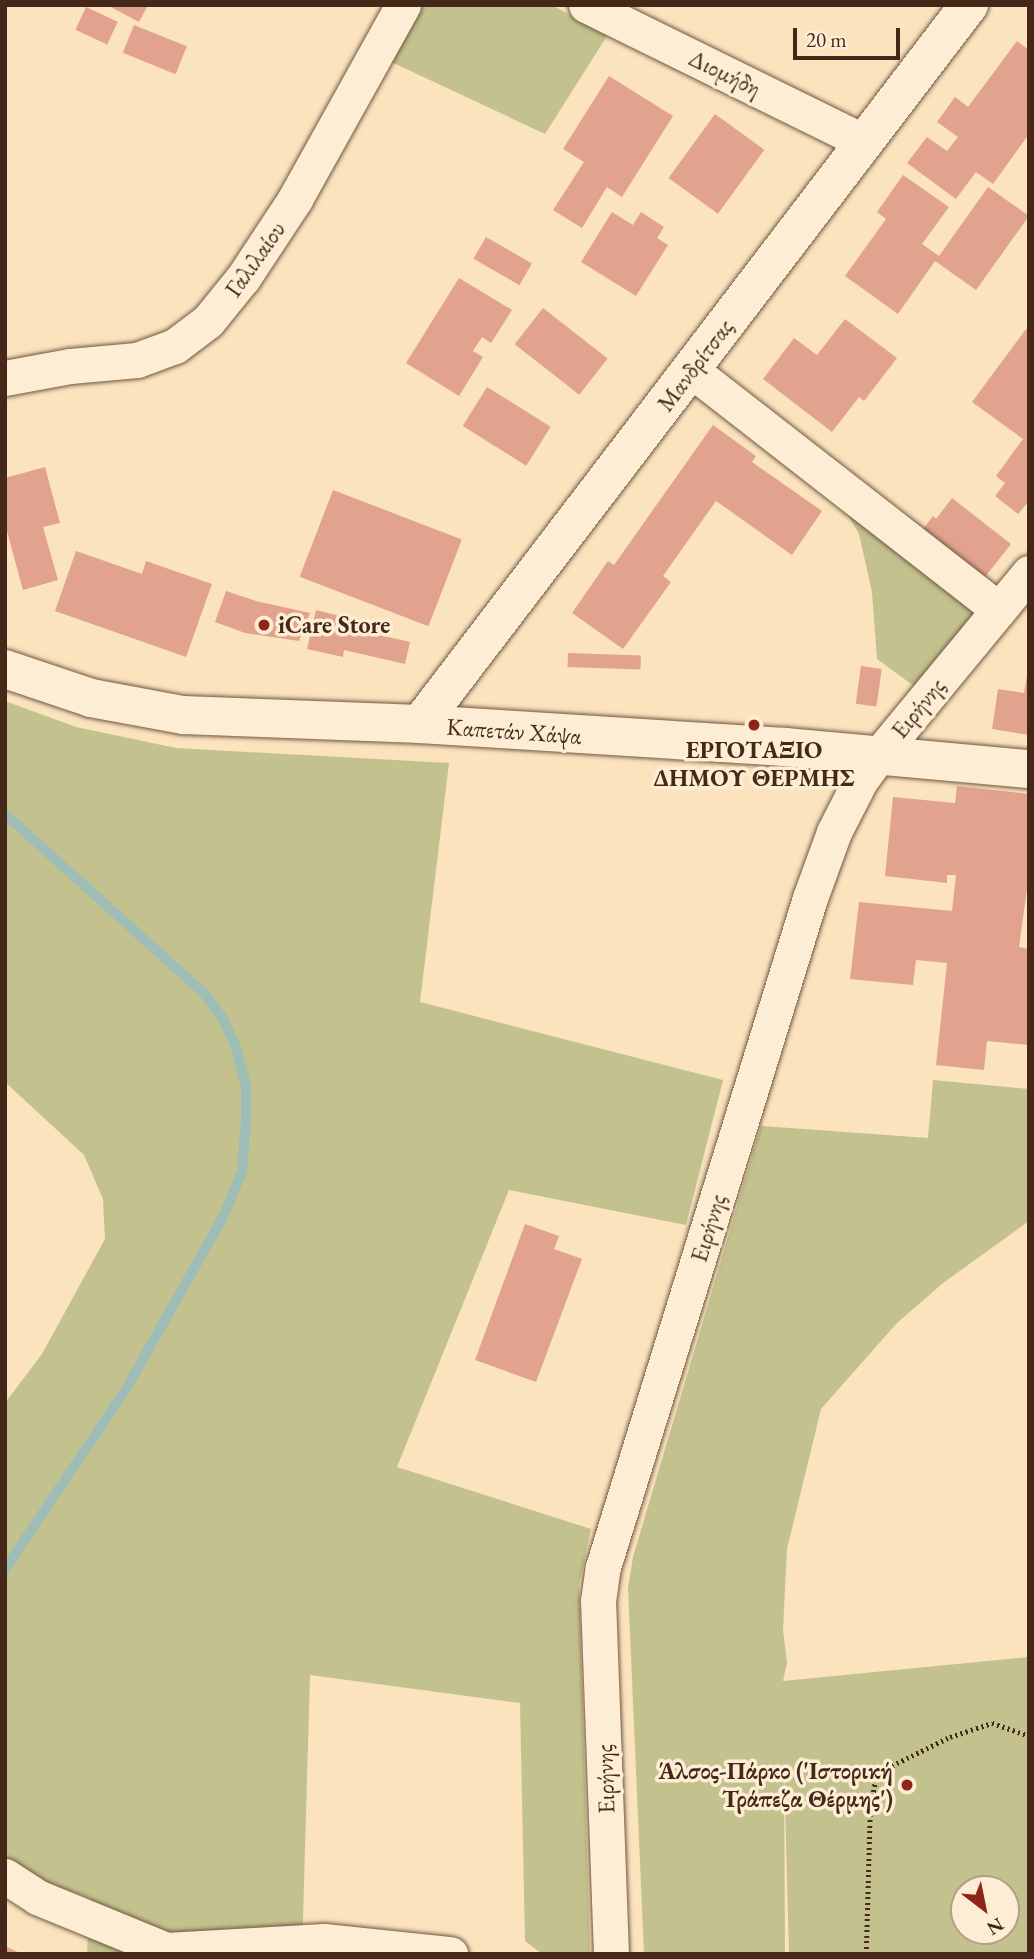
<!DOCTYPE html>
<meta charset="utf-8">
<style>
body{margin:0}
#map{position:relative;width:1034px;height:1959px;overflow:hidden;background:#fae3bd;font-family:"EB Garamond",serif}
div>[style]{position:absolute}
.green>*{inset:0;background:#c3c28e}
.stream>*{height:10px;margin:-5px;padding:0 5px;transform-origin:5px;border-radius:5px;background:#9fbdb7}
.building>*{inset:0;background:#e1a38d;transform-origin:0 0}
.path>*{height:4.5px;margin-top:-2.25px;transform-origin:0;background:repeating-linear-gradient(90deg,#452818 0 2px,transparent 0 5.5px)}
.roads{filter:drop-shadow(0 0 2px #725741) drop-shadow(0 0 2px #725741)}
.minor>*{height:35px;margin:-17.5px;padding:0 17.5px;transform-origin:17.5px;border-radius:17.5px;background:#fcedd4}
.tertiary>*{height:38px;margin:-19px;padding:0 19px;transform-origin:19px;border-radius:19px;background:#fcedd4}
.secondary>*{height:38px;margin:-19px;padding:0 19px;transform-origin:19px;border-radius:19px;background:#fcedd4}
.dots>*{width:19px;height:19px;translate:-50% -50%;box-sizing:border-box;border:4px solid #fcedd4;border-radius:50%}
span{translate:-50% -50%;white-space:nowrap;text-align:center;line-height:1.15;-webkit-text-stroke:7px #fcedd4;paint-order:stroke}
.street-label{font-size:24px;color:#452818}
.poi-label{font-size:24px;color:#452818;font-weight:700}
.left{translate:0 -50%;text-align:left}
.right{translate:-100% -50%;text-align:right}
.frame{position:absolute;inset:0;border:7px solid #452818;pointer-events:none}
.north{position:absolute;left:950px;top:1875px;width:70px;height:70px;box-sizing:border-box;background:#fcedd4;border:2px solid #b39e89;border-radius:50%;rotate:148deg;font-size:19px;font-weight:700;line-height:28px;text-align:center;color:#452818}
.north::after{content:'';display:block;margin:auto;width:24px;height:32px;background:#8f2418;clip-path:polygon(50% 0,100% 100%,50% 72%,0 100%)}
.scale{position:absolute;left:793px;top:28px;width:107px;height:32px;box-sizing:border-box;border:4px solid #452818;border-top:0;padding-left:9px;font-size:21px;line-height:24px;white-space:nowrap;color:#452818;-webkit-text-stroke:5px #fcedd4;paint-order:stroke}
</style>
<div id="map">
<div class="green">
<div style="clip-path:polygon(413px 5px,552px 5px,607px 36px,545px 134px,385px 59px)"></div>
<div style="clip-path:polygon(838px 498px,967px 601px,977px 616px,914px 686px,877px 659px,872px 592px,859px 534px)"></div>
<div style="clip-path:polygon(5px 701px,76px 727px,176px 748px,449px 763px,420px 1002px,723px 1080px,686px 1225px,509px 1190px,397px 1467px,591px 1529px,579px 1585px,590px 1954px,542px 1954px,525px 1941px,520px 1703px,310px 1675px,302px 1954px,87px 1954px,90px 1898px,41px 1881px,5px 1858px,5px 1403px,42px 1354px,105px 1239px,103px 1199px,84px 1155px,5px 1082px)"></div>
<div style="clip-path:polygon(evenodd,933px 1080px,1029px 1089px,1029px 1221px,943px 1283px,897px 1323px,821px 1409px,787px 1549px,783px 1630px,787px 1663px,783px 1681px,1029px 1657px,1029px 1954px,789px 1954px,784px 1763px,785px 1954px,644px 1954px,628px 1588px,633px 1557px,761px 1126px,928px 1138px,933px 1080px,1006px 1889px,1006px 1931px,964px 1931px,964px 1889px,1006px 1889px)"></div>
</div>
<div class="stream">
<div style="left:5px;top:814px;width:266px;rotate:42deg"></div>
<div style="left:203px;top:992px;width:34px;rotate:53deg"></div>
<div style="left:223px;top:1019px;width:29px;rotate:65deg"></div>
<div style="left:235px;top:1045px;width:42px;rotate:75deg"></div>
<div style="left:246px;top:1086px;width:33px;rotate:90deg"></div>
<div style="left:246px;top:1119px;width:53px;rotate:94.3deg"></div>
<div style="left:242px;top:1172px;width:49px;rotate:112.9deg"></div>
<div style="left:223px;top:1217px;width:197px;rotate:119.4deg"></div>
<div style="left:126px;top:1389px;width:217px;rotate:123.9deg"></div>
</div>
<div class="building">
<div style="clip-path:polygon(107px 5px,148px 5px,139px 22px)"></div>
<div style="left:86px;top:7px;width:35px;height:25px;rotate:25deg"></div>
<div style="left:134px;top:25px;width:57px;height:30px;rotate:22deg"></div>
<div style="clip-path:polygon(1017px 41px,1029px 50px,1029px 134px,993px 184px,976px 172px,956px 199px,907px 163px,927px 137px,947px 151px,958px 137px,937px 122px,955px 97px,968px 107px)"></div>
<div style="clip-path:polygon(609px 76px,673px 116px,622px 197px,607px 187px,582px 228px,553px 210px,584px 162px,563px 149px)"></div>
<div style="left:715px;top:114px;width:61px;height:79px;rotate:36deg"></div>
<div style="clip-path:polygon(903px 175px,949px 207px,922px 244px,939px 256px,988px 187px,1029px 216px,976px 290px,935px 261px,898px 314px,845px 276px,886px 219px,877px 212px)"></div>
<div style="clip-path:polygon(612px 212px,633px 225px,641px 212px,664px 227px,657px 238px,668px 245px,636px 296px,581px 262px)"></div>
<div style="left:486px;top:237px;width:53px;height:25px;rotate:30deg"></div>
<div style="clip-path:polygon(459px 278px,512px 310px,491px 343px,482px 337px,473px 351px,483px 357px,459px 396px,406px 363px)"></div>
<div style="left:543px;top:308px;width:82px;height:46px;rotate:38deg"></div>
<div style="clip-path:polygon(845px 319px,897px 358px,864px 401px,859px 397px,832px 432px,763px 379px,794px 338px,817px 355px)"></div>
<div style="clip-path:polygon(1026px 329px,1029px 331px,1029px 501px,1018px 514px,995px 496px,1005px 483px,996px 476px,1023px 439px,972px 402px)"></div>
<div style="left:487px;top:387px;width:75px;height:46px;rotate:32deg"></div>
<div style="clip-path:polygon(713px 425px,756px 456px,752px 462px,822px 511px,792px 555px,716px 501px,663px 576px,671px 582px,623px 649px,572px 613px,608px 561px,614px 565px)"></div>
<div style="clip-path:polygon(45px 467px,60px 523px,43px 527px,58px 580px,23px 590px,5px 524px,5px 478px)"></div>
<div style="left:333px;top:490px;width:138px;height:93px;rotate:21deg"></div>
<div style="clip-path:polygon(952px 498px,1011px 544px,985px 577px,923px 529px,933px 516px,936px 519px)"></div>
<div style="clip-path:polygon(76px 551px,142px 574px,146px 561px,212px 584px,186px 657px,55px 611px)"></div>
<div style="clip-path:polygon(226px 591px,256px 601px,310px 613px,299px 641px,245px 633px,215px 622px)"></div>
<div style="clip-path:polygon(316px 610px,352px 619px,349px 628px,410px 642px,405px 664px,344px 650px,343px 657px,307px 649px)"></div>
<div style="left:568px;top:653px;width:73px;height:14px;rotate:2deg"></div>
<div style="left:861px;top:666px;width:21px;height:38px;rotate:8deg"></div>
<div style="clip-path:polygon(1027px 676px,1029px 735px,992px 729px,998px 689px,1024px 693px)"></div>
<div style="clip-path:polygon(957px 786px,1029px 794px,1029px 875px,1019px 947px,1029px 949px,1029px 1045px,987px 1041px,984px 1070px,936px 1065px,947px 963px,916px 960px,913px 985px,850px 979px,859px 902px,952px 911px,956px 875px,947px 875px,947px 883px,885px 876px,893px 797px,955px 803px)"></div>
<div style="clip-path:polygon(525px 1224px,559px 1236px,554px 1249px,582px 1259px,536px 1382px,475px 1360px)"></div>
<div style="clip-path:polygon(5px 1946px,22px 1954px,5px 1954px)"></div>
</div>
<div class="path">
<div style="left:866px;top:1954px;width:146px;rotate:-88.4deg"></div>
<div style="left:870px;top:1808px;width:36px;rotate:-79deg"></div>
<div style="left:877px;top:1773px;width:81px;rotate:-26.3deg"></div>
<div style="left:950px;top:1737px;width:44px;rotate:-18.4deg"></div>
<div style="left:992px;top:1723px;width:39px;rotate:19deg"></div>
</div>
<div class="roads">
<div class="minor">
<div style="left:586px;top:5px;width:311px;rotate:26.2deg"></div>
<div style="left:691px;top:370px;width:390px;rotate:37.9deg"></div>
<div style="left:5px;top:378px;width:66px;rotate:-10.5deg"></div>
<div style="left:70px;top:366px;width:67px;rotate:-5.1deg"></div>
<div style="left:137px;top:360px;width:40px;rotate:-20.2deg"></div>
<div style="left:175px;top:346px;width:41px;rotate:-37.1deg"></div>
<div style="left:208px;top:321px;width:55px;rotate:-50.9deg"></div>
<div style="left:243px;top:278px;width:95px;rotate:-56.6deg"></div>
<div style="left:295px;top:199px;width:222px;rotate:-60.9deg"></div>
<div style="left:5px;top:1876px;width:38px;rotate:33deg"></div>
<div style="left:37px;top:1897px;width:139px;rotate:22.3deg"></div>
<div style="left:166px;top:1950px;width:158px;rotate:-3.3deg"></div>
<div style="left:324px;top:1941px;width:127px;rotate:5.9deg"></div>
<div style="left:611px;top:1954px;width:353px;rotate:-92.1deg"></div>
<div style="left:598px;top:1601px;width:34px;rotate:-82deg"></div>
<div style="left:603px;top:1567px;width:700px;rotate:-72.81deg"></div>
<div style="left:810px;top:898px;width:70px;rotate:-70deg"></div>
<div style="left:834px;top:832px;width:57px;rotate:-63deg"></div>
<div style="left:860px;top:781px;width:32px;rotate:-54deg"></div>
<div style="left:879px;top:755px;width:236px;rotate:-50.5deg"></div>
</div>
<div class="tertiary">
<div style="left:420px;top:724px;width:905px;rotate:-52.64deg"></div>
</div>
<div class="secondary">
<div style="left:5px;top:669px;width:91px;rotate:18.6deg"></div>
<div style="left:91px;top:698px;width:94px;rotate:10.5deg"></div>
<div style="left:183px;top:715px;width:237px;rotate:2.2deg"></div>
<div style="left:420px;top:724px;width:366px;rotate:3.6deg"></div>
<div style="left:785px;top:747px;width:245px;rotate:5.2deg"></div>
</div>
</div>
<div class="dots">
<div style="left:264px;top:625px;background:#8f2418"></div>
<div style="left:754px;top:725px;background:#8f2418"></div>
<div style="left:907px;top:1785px;background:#8f2418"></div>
</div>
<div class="street-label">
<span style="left:725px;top:73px;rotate:26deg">Διομήδη</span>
<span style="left:255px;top:259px;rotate:-55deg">Γαλιλαίου</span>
<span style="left:695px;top:365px;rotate:-53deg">Μανδρίτσας</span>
<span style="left:918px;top:708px;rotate:-51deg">Ειρήνης</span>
<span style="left:514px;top:731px;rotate:4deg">Καπετάν Χάψα</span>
<span style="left:708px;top:1228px;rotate:-73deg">Ειρήνης</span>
<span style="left:605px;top:1779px;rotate:-92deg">Ειρήνης</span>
</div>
<div class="poi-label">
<span class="left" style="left:278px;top:625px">iCare Store</span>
<span style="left:754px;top:764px">ΕΡΓΟΤΑΞΙΟ<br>ΔΗΜΟΥ ΘΕΡΜΗΣ</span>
<span class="right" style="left:893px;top:1785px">Άλσος-Πάρκο ('Ιστορική<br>Τράπεζα Θέρμης')</span>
</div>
<div class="frame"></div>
<div class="north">N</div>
<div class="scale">20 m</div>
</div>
